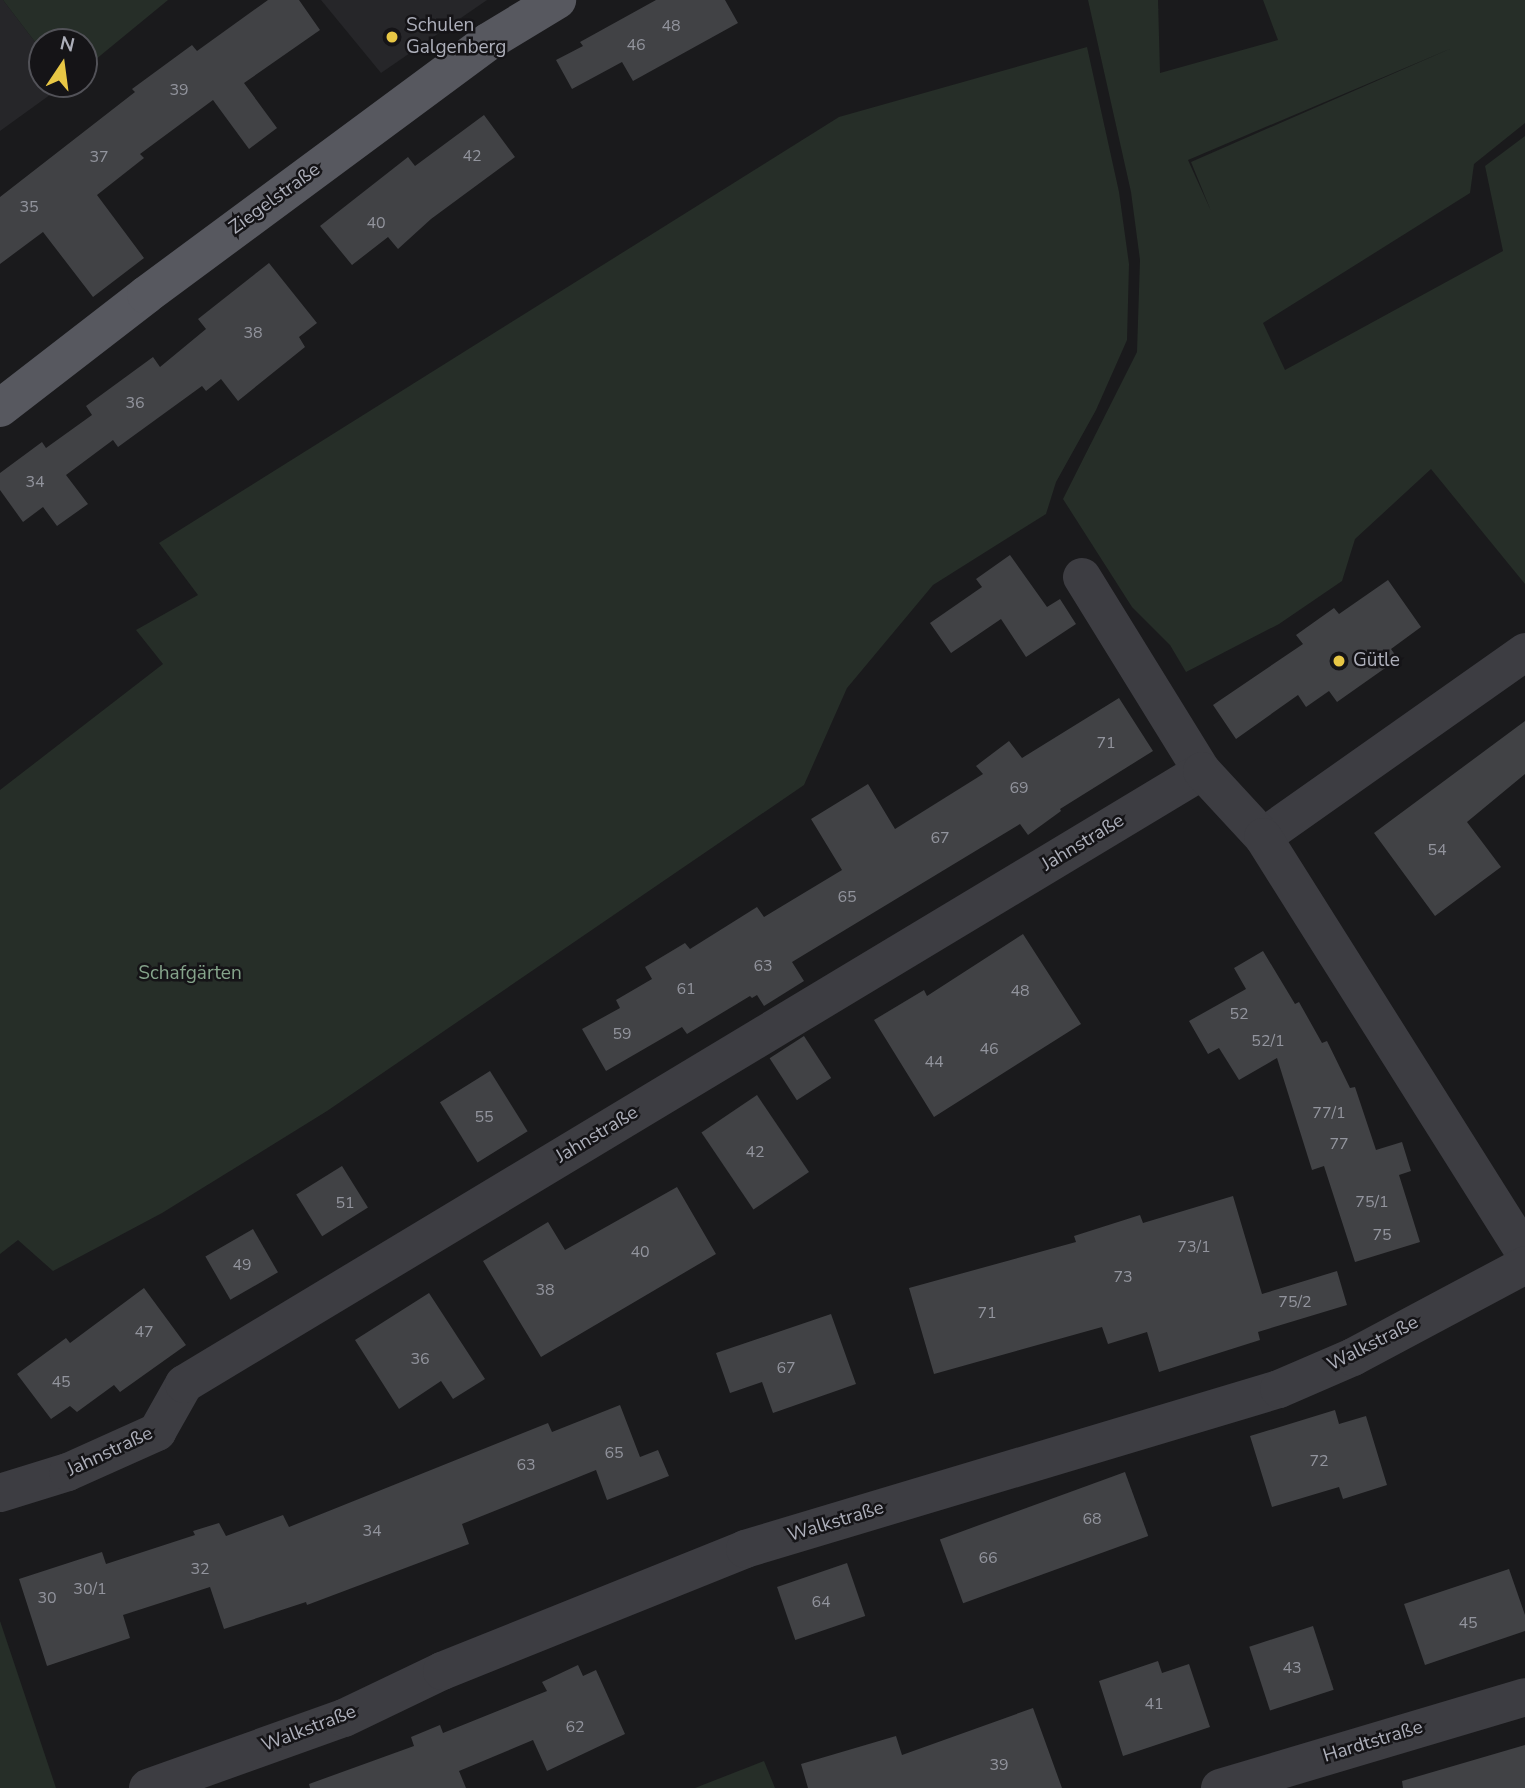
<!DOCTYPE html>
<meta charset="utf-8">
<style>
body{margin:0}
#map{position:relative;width:1525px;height:1788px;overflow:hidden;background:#1a1a1c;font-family:"Nunito Sans",sans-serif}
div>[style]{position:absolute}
.built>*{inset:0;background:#262629}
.green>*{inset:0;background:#262e28}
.building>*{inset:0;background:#414245;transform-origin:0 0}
.minor>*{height:38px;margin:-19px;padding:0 19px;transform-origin:19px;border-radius:19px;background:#3d3d42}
.major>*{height:38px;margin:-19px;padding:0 19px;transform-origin:19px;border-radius:19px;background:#57585f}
.dots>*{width:19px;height:19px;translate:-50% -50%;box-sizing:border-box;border:4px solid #151417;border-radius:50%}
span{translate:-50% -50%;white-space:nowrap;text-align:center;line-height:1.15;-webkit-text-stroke:5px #151417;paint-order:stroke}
.number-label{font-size:16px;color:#92949d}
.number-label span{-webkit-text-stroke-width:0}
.poi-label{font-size:19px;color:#adafba}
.left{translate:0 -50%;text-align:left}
.street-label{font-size:19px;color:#adafba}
.park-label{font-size:19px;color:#85a48b}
.north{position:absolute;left:28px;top:28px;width:70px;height:70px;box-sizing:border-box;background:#151417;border:2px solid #525258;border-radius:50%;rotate:13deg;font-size:19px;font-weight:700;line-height:28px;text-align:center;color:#adafba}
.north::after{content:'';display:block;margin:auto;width:24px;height:32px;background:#e8c745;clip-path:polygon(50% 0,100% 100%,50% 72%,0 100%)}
</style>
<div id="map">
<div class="built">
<div style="clip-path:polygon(0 0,3px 0,42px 51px,42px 84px,65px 84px,0 131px)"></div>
<div style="clip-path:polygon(321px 0,487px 0,381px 73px)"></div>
</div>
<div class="green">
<div style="clip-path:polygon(3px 0,168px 0,84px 69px,84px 42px,42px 42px,42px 51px)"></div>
<div style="clip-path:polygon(evenodd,1088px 0,1158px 0,1160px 73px,1278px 40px,1263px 0,1525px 0,1525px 123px,1474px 164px,1470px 193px,1263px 323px,1285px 370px,1503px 251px,1485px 166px,1525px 136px,1525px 584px,1431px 469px,1355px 539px,1342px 581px,1279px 624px,1186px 672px,1170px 645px,1132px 607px,1063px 499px,1137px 352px,1140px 260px,1131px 192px,1088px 0,1452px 48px,1191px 162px,1211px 211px,1188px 160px,1452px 48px)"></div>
<div style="clip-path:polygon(1087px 47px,1119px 192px,1129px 264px,1127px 340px,1096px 410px,1056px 482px,1046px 514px,933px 585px,847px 688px,804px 785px,327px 1111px,162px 1213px,53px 1271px,18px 1240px,0 1254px,0 790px,163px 664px,136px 630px,198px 595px,159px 543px,839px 117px)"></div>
<div style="clip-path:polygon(0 1621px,56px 1788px,0 1788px)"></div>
<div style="clip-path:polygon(764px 1761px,775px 1788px,695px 1788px)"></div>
</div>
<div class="building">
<div style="clip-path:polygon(268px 0,299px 0,320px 30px,244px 83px,277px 128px,249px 149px,213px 100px,140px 154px,144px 158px,97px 195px,144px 258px,93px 297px,43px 232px,0 264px,0 197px,135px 92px,132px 89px,192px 45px,197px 51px)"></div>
<div style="clip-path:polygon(656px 0,725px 0,738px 23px,633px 81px,622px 62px,572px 89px,556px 60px,583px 46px,580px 42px)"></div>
<div style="clip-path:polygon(484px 115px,515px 157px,431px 219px,398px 249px,388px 237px,352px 265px,320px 226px,408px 157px,415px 166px)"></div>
<div style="clip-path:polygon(269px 263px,317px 323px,299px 337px,305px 347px,238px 401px,221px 379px,206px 391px,202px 386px,118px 447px,113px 440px,66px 475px,88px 504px,57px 526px,43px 507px,23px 522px,0 490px,0 473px,42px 442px,46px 448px,92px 415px,86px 406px,153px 357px,160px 367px,206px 329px,198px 319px)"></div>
<div style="clip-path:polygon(1010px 555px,1047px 607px,1060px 599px,1076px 624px,1026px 657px,1001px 619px,951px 653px,930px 623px,982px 587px,976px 579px)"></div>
<div style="clip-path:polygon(1388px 580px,1421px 627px,1391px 649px,1398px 659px,1337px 702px,1329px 691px,1306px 707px,1298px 695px,1236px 739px,1213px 705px,1303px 644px,1296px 635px,1334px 608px,1339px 614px)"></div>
<div style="clip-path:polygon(1119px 698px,1153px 751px,1060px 809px,1061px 811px,1028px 835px,1020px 824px,792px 962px,804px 981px,764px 1006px,757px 995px,752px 998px,750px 996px,687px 1034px,682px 1027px,606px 1071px,582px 1029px,620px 1008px,616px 1000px,652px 979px,645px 967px,685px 943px,690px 949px,757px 907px,764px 917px,842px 870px,811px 819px,868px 784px,895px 829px,983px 774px,976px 766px,1009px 741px,1022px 758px)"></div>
<div style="clip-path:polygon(1525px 721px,1525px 774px,1467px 822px,1501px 867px,1435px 916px,1374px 833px)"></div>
<div style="clip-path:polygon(1023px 934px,1081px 1024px,934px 1117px,874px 1020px,924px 990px,927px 996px)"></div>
<div style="clip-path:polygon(1263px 951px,1295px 1004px,1299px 1002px,1322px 1043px,1327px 1041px,1350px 1088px,1355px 1087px,1376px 1150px,1402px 1142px,1411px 1171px,1399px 1175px,1420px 1242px,1355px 1262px,1324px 1166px,1312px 1170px,1277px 1058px,1239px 1080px,1219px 1048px,1208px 1054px,1189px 1021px,1246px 989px,1234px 968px)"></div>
<div style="left:804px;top:1036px;width:50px;height:41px;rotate:57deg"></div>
<div style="left:490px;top:1071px;width:71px;height:59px;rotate:58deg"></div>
<div style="left:757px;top:1095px;width:93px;height:67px;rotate:56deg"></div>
<div style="left:342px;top:1166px;width:49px;height:54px;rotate:58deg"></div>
<div style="clip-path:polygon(677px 1187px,716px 1254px,541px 1357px,483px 1261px,548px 1222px,565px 1250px)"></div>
<div style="clip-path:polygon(1233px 1196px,1262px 1294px,1337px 1271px,1347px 1305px,1258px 1332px,1260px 1340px,1159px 1372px,1147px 1332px,1108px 1344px,1102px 1327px,934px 1374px,909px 1288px,1076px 1242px,1074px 1236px,1140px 1215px,1143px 1223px)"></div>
<div style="left:253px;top:1229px;width:50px;height:55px;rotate:60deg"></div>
<div style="clip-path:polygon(144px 1288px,186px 1345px,120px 1392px,114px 1385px,77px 1412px,70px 1406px,51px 1419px,17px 1374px,66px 1338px,70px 1343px)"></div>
<div style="clip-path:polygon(429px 1293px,485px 1379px,453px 1399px,441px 1381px,399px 1409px,355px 1340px)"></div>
<div style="clip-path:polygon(831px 1314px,856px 1384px,773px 1413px,762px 1382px,730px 1393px,716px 1353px)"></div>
<div style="clip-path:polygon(620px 1405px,640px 1457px,658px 1450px,669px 1476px,607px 1500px,596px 1470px,462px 1524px,469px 1544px,307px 1605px,306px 1602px,224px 1629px,210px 1587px,123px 1615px,130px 1638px,47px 1666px,19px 1579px,102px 1552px,106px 1564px,195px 1535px,193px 1531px,219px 1523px,226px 1536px,283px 1515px,289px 1527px,548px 1423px,552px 1432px)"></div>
<div style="clip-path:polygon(1335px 1410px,1339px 1424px,1366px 1416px,1387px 1485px,1343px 1499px,1339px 1487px,1272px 1507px,1250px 1436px)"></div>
<div style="left:1125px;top:1472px;width:68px;height:197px;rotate:70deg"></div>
<div style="left:847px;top:1563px;width:56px;height:74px;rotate:71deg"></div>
<div style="clip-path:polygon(1509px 1569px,1525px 1615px,1525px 1631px,1425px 1665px,1404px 1604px)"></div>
<div style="left:1313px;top:1626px;width:67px;height:67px;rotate:72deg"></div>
<div style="clip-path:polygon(1158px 1661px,1162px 1673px,1189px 1664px,1210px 1727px,1123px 1756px,1099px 1681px)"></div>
<div style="clip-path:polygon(578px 1665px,583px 1676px,596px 1670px,625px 1734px,547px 1771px,533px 1740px,459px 1771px,466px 1788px,310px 1788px,309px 1784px,414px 1746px,411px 1737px,440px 1725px,443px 1733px,547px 1691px,542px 1682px)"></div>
<div style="clip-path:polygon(1033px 1708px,1062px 1788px,808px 1788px,801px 1764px,896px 1736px,902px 1755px)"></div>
<div style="clip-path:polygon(1525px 1745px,1525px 1788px,1403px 1788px,1402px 1781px)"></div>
</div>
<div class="minor">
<div style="left:1082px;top:577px;width:228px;rotate:58.3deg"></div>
<div style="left:1263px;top:837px;width:321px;rotate:-35.2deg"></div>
<div style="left:0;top:1493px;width:71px;rotate:-17.2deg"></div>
<div style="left:68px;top:1472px;width:98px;rotate:-24.2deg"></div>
<div style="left:157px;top:1432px;width:55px;rotate:-60.6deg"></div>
<div style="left:184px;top:1384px;width:1188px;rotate:-31.05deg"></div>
<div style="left:1202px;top:771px;width:90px;rotate:47.3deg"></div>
<div style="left:1263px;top:837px;width:492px;rotate:57.8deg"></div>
<div style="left:148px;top:1788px;width:208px;rotate:-19.7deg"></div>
<div style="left:344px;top:1718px;width:109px;rotate:-25.6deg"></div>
<div style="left:442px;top:1671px;width:327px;rotate:-21.9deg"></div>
<div style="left:745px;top:1549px;width:557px;rotate:-16.68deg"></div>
<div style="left:1279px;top:1389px;width:81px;rotate:-23.4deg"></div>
<div style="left:1353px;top:1357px;width:195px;rotate:-28.1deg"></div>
<div style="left:1220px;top:1788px;width:318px;rotate:-16.6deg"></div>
</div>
<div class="major">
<div style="left:0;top:408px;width:185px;rotate:-37.7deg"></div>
<div style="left:146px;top:295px;width:425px;rotate:-36.5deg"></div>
<div style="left:488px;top:42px;width:81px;rotate:-31.3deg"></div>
</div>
<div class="dots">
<div style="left:392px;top:37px;background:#e8c745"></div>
<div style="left:1339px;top:661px;background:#e8c745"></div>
</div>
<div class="number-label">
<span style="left:671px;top:26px">48</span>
<span style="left:636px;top:45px">46</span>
<span style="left:179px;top:90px">39</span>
<span style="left:472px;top:156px">42</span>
<span style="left:99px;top:157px">37</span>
<span style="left:29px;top:207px">35</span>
<span style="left:376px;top:223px">40</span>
<span style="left:253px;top:333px">38</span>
<span style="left:135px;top:403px">36</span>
<span style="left:35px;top:482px">34</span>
<span style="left:1106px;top:743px">71</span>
<span style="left:1019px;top:788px">69</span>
<span style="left:940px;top:838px">67</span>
<span style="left:1437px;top:850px">54</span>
<span style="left:847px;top:897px">65</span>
<span style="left:763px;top:966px">63</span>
<span style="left:686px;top:989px">61</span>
<span style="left:1020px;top:991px">48</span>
<span style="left:1239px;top:1014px">52</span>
<span style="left:622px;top:1034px">59</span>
<span style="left:1268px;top:1041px">52/1</span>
<span style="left:989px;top:1049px">46</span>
<span style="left:934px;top:1062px">44</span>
<span style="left:1329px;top:1113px">77/1</span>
<span style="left:484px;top:1117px">55</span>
<span style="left:1339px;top:1144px">77</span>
<span style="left:755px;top:1152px">42</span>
<span style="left:1372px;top:1202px">75/1</span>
<span style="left:345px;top:1203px">51</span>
<span style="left:1382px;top:1235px">75</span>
<span style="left:1194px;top:1247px">73/1</span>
<span style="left:640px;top:1252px">40</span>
<span style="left:242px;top:1265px">49</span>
<span style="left:1123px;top:1277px">73</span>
<span style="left:545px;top:1290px">38</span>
<span style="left:1295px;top:1302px">75/2</span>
<span style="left:987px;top:1313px">71</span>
<span style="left:144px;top:1332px">47</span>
<span style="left:420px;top:1359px">36</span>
<span style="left:786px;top:1368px">67</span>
<span style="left:61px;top:1382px">45</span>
<span style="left:614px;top:1453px">65</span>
<span style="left:1319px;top:1461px">72</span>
<span style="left:526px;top:1465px">63</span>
<span style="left:1092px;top:1519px">68</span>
<span style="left:372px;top:1531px">34</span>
<span style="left:988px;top:1558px">66</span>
<span style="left:200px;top:1569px">32</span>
<span style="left:90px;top:1589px">30/1</span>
<span style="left:47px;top:1598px">30</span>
<span style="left:821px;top:1602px">64</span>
<span style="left:1468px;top:1623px">45</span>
<span style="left:1292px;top:1668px">43</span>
<span style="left:1154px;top:1704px">41</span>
<span style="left:575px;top:1727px">62</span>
<span style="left:999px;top:1765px">39</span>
</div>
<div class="poi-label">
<span class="left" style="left:406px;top:37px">Schulen<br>Galgenberg</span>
<span class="left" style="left:1353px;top:661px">Gütle</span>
</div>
<div class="street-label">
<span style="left:275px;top:199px;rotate:-36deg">Ziegelstraße</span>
<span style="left:1083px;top:843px;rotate:-31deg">Jahnstraße</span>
<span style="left:597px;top:1135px;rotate:-31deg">Jahnstraße</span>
<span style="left:1373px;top:1344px;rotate:-27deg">Walkstraße</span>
<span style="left:110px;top:1452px;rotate:-25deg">Jahnstraße</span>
<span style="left:836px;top:1522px;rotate:-17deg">Walkstraße</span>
<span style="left:309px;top:1729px;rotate:-21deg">Walkstraße</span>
<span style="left:1373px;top:1742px;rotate:-17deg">Hardtstraße</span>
</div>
<div class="park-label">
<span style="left:190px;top:974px">Schafgärten</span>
</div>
<div class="north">N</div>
</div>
